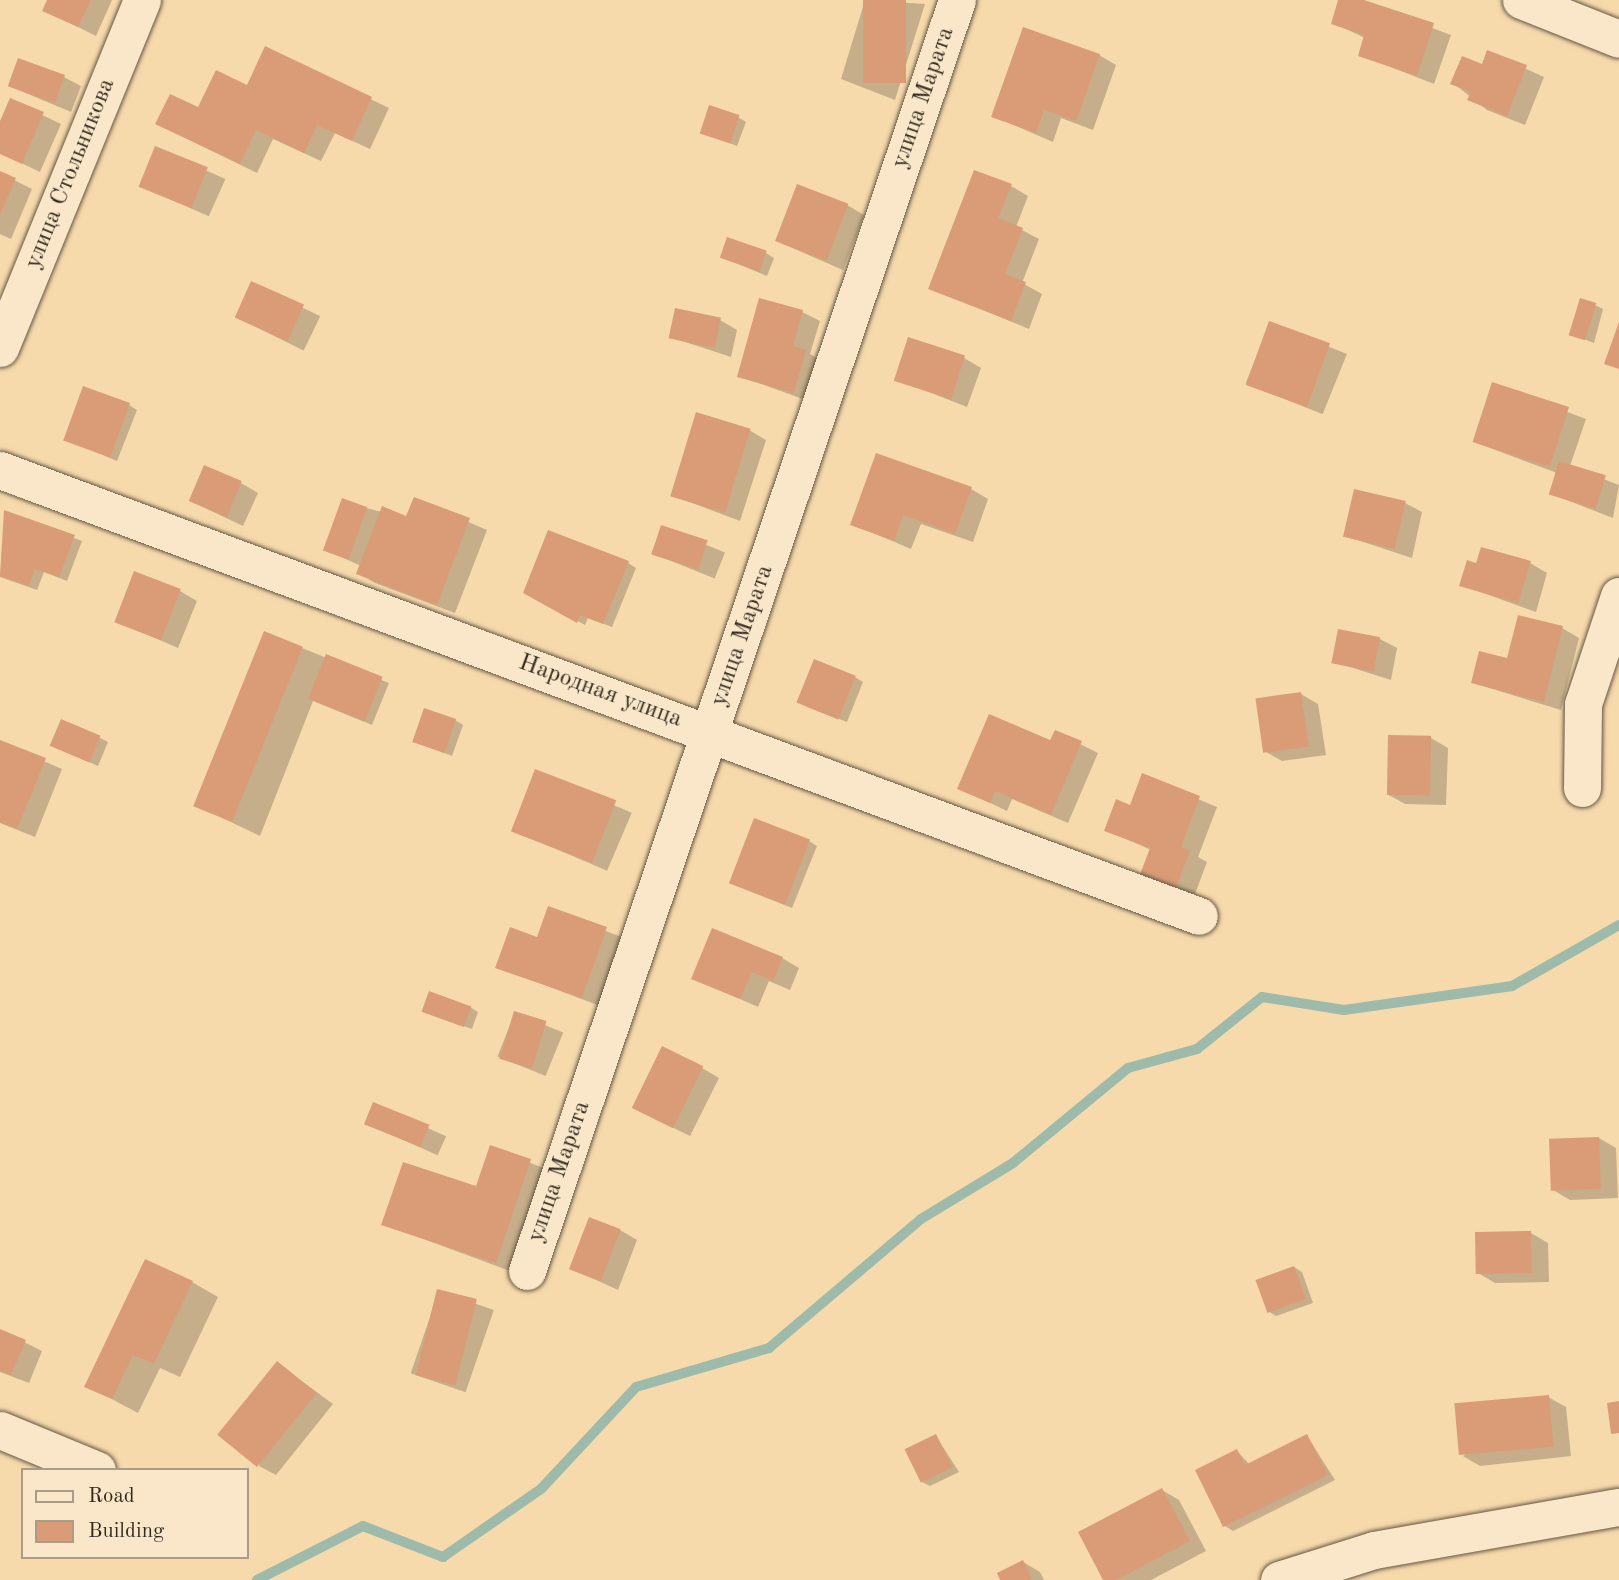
<!DOCTYPE html>
<meta charset="utf-8">
<style>
body{margin:0}
#map{position:relative;width:1619px;height:1580px;overflow:hidden;background:#f7daac;font-family:"Old Standard TT",serif}
div>[style]{position:absolute}
.shadow>*{inset:0;background:#0003;transform-origin:0 0}
.stream>*{height:10px;margin:-5px;padding:0 5px;transform-origin:5px;border-radius:5px;background:#9dbaab}
.building>*{inset:0;background:#da9c76;transform-origin:0 0}
.roads{filter:drop-shadow(0 0 2px #645744) drop-shadow(0 0 2px #645744)}
.minor>*{height:37px;margin:-18.5px;padding:0 18.5px;transform-origin:18.5px;border-radius:18.5px;background:#fae7c9}
span{translate:-50% -50%;white-space:nowrap;text-align:center;line-height:1.15;-webkit-text-stroke:5px #fae7c9;paint-order:stroke}
.street-label{font-size:24px;color:#332b21}
.legend{position:absolute;left:21px;top:1468px;width:228px;height:91px;box-sizing:border-box;background:#fae7c9;border:2px solid #aa9c86;margin:0;padding:9px 12px;list-style:none;font-size:21px;color:#332b21}
.legend li{display:flex;align-items:center;gap:14px;height:35px}
.legend b{width:35px;border:2px solid #aa9c86}
</style>
<div id="map">
<div class="shadow">
<div style="clip-path:polygon(49px 0,112px 0,96px 36px,44px 10px)"></div>
<div style="clip-path:polygon(865px 0,925px 4px,895px 100px,841px 79px)"></div>
<div style="clip-path:polygon(1340px 0,1358px 0,1451px 35px,1434px 84px,1360px 55px,1365px 38px,1333px 23px)"></div>
<div style="clip-path:polygon(266px 49px,389px 108px,370px 149px,335px 133px,321px 161px,273px 139px,257px 173px,157px 124px,248px 87px)"></div>
<div style="clip-path:polygon(1488px 52px,1544px 77px,1525px 125px,1487px 110px,1453px 83px,1483px 66px)"></div>
<div style="clip-path:polygon(1099px 55px,1116px 65px,1093px 130px,1061px 118px,1053px 142px,993px 116px)"></div>
<div style="clip-path:polygon(64px 77px,81px 86px,71px 112px,9px 86px)"></div>
<div style="clip-path:polygon(11px 100px,61px 124px,40px 172px,0 153px,0 125px)"></div>
<div style="clip-path:polygon(738px 117px,746px 122px,737px 146px,701px 132px)"></div>
<div style="left:156px;top:148px;width:76px;height:41px;rotate:24deg"></div>
<div style="clip-path:polygon(0 173px,32px 189px,11px 239px,0 234px)"></div>
<div style="clip-path:polygon(1011px 186px,1028px 196px,1016px 227px,1039px 239px,1022px 283px,1042px 294px,1029px 329px,930px 288px)"></div>
<div style="clip-path:polygon(847px 205px,864px 215px,843px 270px,776px 241px)"></div>
<div style="clip-path:polygon(766px 253px,774px 258px,767px 276px,721px 257px)"></div>
<div style="left:252px;top:283px;width:76px;height:38px;rotate:26deg"></div>
<div style="clip-path:polygon(1595px 305px,1603px 309px,1594px 343px,1571px 334px)"></div>
<div style="clip-path:polygon(802px 312px,820px 321px,810px 354px,822px 361px,811px 402px,739px 376px)"></div>
<div style="clip-path:polygon(720px 320px,737px 330px,731px 357px,670px 337px)"></div>
<div style="left:1270px;top:323px;width:83px;height:65px;rotate:22deg"></div>
<div style="clip-path:polygon(964px 358px,981px 368px,967px 407px,896px 379px)"></div>
<div style="clip-path:polygon(1493px 384px,1586px 419px,1570px 466px,1619px 485px,1613px 518px,1551px 494px,1557px 473px,1474px 442px)"></div>
<div style="clip-path:polygon(129px 405px,137px 410px,117px 461px,64px 439px)"></div>
<div style="clip-path:polygon(749px 430px,766px 440px,740px 521px,671px 495px)"></div>
<div style="clip-path:polygon(241px 483px,258px 493px,243px 526px,190px 501px)"></div>
<div style="clip-path:polygon(971px 489px,988px 499px,973px 542px,921px 524px,911px 549px,852px 524px)"></div>
<div style="clip-path:polygon(415px 499px,487px 530px,455px 613px,375px 583px,358px 573px,361px 566px,326px 550px,366px 508px,407px 518px)"></div>
<div style="clip-path:polygon(1405px 503px,1422px 512px,1412px 558px,1345px 536px)"></div>
<div style="clip-path:polygon(5px 512px,82px 541px,67px 581px,44px 572px,37px 590px,0 577px)"></div>
<div style="left:662px;top:527px;width:68px;height:28px;rotate:22deg"></div>
<div style="clip-path:polygon(628px 563px,636px 568px,612px 627px,588px 618px,585px 625px,525px 592px)"></div>
<div style="clip-path:polygon(1530px 563px,1547px 573px,1536px 612px,1461px 585px)"></div>
<div style="clip-path:polygon(180px 591px,197px 601px,178px 648px,116px 621px)"></div>
<div style="clip-path:polygon(1562px 628px,1579px 638px,1561px 710px,1473px 683px)"></div>
<div style="clip-path:polygon(1380px 639px,1397px 648px,1391px 680px,1334px 662px)"></div>
<div style="clip-path:polygon(302px 648px,389px 683px,372px 725px,313px 701px,260px 836px,197px 806px)"></div>
<div style="clip-path:polygon(855px 677px,863px 682px,847px 722px,807px 707px)"></div>
<div style="clip-path:polygon(1301px 694px,1318px 704px,1326px 755px,1282px 761px,1264px 751px)"></div>
<div style="clip-path:polygon(455px 720px,463px 725px,452px 756px,423px 745px)"></div>
<div style="clip-path:polygon(1056px 732px,1098px 753px,1068px 823px,1012px 799px,1007px 811px,959px 788px,1051px 743px)"></div>
<div style="clip-path:polygon(100px 738px,108px 742px,98px 766px,59px 749px)"></div>
<div style="clip-path:polygon(1431px 738px,1448px 748px,1446px 805px,1405px 804px,1387px 794px)"></div>
<div style="clip-path:polygon(0 742px,62px 769px,35px 837px,0 823px)"></div>
<div style="left:536px;top:772px;width:104px;height:63px;rotate:23deg"></div>
<div style="clip-path:polygon(1143px 776px,1217px 807px,1198px 857px,1207px 862px,1192px 902px,1158px 889px,1151px 850px,1106px 830px,1131px 807px)"></div>
<div style="clip-path:polygon(809px 841px,817px 846px,792px 908px,730px 883px)"></div>
<div style="clip-path:polygon(549px 909px,624px 938px,600px 1006px,497px 967px,538px 939px)"></div>
<div style="clip-path:polygon(782px 958px,799px 968px,790px 990px,769px 981px,758px 1007px,693px 978px)"></div>
<div style="clip-path:polygon(470px 1007px,478px 1012px,472px 1029px,432px 1015px)"></div>
<div style="left:515px;top:1013px;width:52px;height:47px;rotate:22deg"></div>
<div style="clip-path:polygon(702px 1068px,719px 1078px,690px 1136px,651px 1117px)"></div>
<div style="left:374px;top:1104px;width:79px;height:21px;rotate:24deg"></div>
<div style="clip-path:polygon(1599px 1138px,1616px 1148px,1618px 1198px,1570px 1200px,1553px 1190px)"></div>
<div style="clip-path:polygon(491px 1147px,548px 1170px,513px 1272px,383px 1224px,477px 1188px)"></div>
<div style="clip-path:polygon(620px 1230px,637px 1240px,618px 1290px,572px 1269px)"></div>
<div style="clip-path:polygon(1531px 1233px,1548px 1243px,1549px 1282px,1495px 1283px,1478px 1273px)"></div>
<div style="clip-path:polygon(1294px 1267px,1302px 1272px,1313px 1303px,1276px 1316px,1268px 1311px)"></div>
<div style="clip-path:polygon(192px 1282px,218px 1297px,180px 1377px,160px 1368px,138px 1413px,87px 1386px)"></div>
<div style="left:439px;top:1291px;width:58px;height:87px;rotate:19deg"></div>
<div style="clip-path:polygon(0 1330px,42px 1351px,29px 1383px,0 1372px)"></div>
<div style="clip-path:polygon(277px 1363px,333px 1404px,276px 1475px,259px 1466px)"></div>
<div style="clip-path:polygon(1548px 1397px,1566px 1407px,1571px 1456px,1480px 1466px,1463px 1456px)"></div>
<div style="clip-path:polygon(936px 1436px,959px 1472px,930px 1486px,922px 1482px)"></div>
<div style="clip-path:polygon(1307px 1436px,1335px 1480px,1233px 1531px,1225px 1526px,1237px 1451px,1250px 1465px)"></div>
<div style="clip-path:polygon(1162px 1490px,1179px 1500px,1206px 1551px,1151px 1580px,1105px 1580px)"></div>
<div style="clip-path:polygon(1023px 1562px,1040px 1572px,1044px 1580px,1002px 1580px)"></div>
</div>
<div class="stream">
<div style="left:257px;top:1580px;width:119px;rotate:-27deg"></div>
<div style="left:363px;top:1526px;width:86px;rotate:21.2deg"></div>
<div style="left:443px;top:1557px;width:119px;rotate:-34.8deg"></div>
<div style="left:541px;top:1489px;width:139px;rotate:-47deg"></div>
<div style="left:636px;top:1387px;width:139px;rotate:-16.3deg"></div>
<div style="left:769px;top:1348px;width:199px;rotate:-40.3deg"></div>
<div style="left:921px;top:1219px;width:108px;rotate:-31.3deg"></div>
<div style="left:1013px;top:1163px;width:149px;rotate:-39.6deg"></div>
<div style="left:1128px;top:1068px;width:72px;rotate:-15.4deg"></div>
<div style="left:1197px;top:1049px;width:83px;rotate:-38.7deg"></div>
<div style="left:1262px;top:997px;width:83px;rotate:9deg"></div>
<div style="left:1344px;top:1010px;width:170px;rotate:-8.1deg"></div>
<div style="left:1512px;top:986px;width:123px;rotate:-29.7deg"></div>
</div>
<div class="building">
<div style="clip-path:polygon(47px 0,91px 0,78px 27px,42px 11px)"></div>
<div style="left:863px;top:0;width:43px;height:83px"></div>
<div style="clip-path:polygon(1338px 0,1364px 0,1434px 23px,1417px 76px,1358px 56px,1364px 35px,1331px 24px)"></div>
<div style="clip-path:polygon(1023px 27px,1100px 54px,1076px 121px,1044px 110px,1036px 133px,991px 117px)"></div>
<div style="clip-path:polygon(265px 46px,372px 97px,352px 141px,317px 125px,304px 153px,256px 130px,240px 164px,155px 124px,170px 94px,198px 107px,216px 70px,247px 85px)"></div>
<div style="clip-path:polygon(1487px 50px,1527px 65px,1507px 116px,1467px 100px,1471px 92px,1450px 84px,1462px 56px,1482px 64px)"></div>
<div style="left:18px;top:58px;width:50px;height:30px;rotate:20deg"></div>
<div style="clip-path:polygon(10px 98px,44px 112px,22px 164px,0 154px,0 121px)"></div>
<div style="left:709px;top:105px;width:32px;height:30px;rotate:18deg"></div>
<div style="left:155px;top:146px;width:57px;height:44px;rotate:22deg"></div>
<div style="clip-path:polygon(974px 170px,1012px 184px,998px 218px,1023px 228px,1005px 274px,1026px 282px,1011px 321px,928px 289px)"></div>
<div style="clip-path:polygon(0 171px,16px 178px,0 215px)"></div>
<div style="left:797px;top:184px;width:55px;height:61px;rotate:21deg"></div>
<div style="left:727px;top:237px;width:42px;height:22px;rotate:19deg"></div>
<div style="left:251px;top:281px;width:58px;height:40px;rotate:24deg"></div>
<div style="clip-path:polygon(759px 298px,803px 310px,793px 346px,806px 350px,794px 393px,737px 377px)"></div>
<div style="left:1580px;top:298px;width:17px;height:39px;rotate:17deg"></div>
<div style="left:675px;top:308px;width:47px;height:31px;rotate:12deg"></div>
<div style="left:1269px;top:321px;width:65px;height:68px;rotate:20deg"></div>
<div style="clip-path:polygon(1619px 322px,1619px 369px,1604px 364px)"></div>
<div style="left:908px;top:337px;width:60px;height:46px;rotate:18deg"></div>
<div style="left:1492px;top:382px;width:81px;height:63px;rotate:18deg"></div>
<div style="left:83px;top:386px;width:50px;height:58px;rotate:20deg"></div>
<div style="left:696px;top:412px;width:57px;height:88px;rotate:17deg"></div>
<div style="clip-path:polygon(876px 453px,972px 487px,955px 534px,903px 515px,894px 541px,850px 525px)"></div>
<div style="left:1559px;top:461px;width:49px;height:35px;rotate:17deg"></div>
<div style="left:204px;top:465px;width:41px;height:39px;rotate:23deg"></div>
<div style="left:1354px;top:489px;width:53px;height:49px;rotate:13deg"></div>
<div style="clip-path:polygon(414px 497px,470px 518px,437px 605px,356px 574px,382px 506px,406px 516px)"></div>
<div style="left:342px;top:498px;width:27px;height:56px;rotate:20deg"></div>
<div style="clip-path:polygon(4px 510px,75px 535px,59px 577px,35px 569px,29px 586px,0 576px)"></div>
<div style="left:661px;top:525px;width:49px;height:31px;rotate:18deg"></div>
<div style="clip-path:polygon(548px 530px,629px 561px,603px 624px,580px 615px,577px 623px,523px 593px)"></div>
<div style="clip-path:polygon(1481px 547px,1531px 561px,1518px 603px,1459px 586px,1467px 560px,1476px 563px)"></div>
<div style="left:134px;top:571px;width:50px;height:55px;rotate:21deg"></div>
<div style="clip-path:polygon(1518px 615px,1563px 626px,1544px 702px,1471px 683px,1479px 651px,1507px 658px)"></div>
<div style="left:1338px;top:629px;width:43px;height:35px;rotate:11deg"></div>
<div style="left:264px;top:631px;width:42px;height:189px;rotate:22deg"></div>
<div style="left:326px;top:654px;width:61px;height:48px;rotate:22deg"></div>
<div style="left:814px;top:659px;width:45px;height:47px;rotate:22deg"></div>
<div style="left:1301px;top:692px;width:55px;height:46px;rotate:82deg"></div>
<div style="left:424px;top:708px;width:34px;height:36px;rotate:19deg"></div>
<div style="clip-path:polygon(989px 714px,1050px 740px,1055px 730px,1082px 741px,1051px 815px,995px 791px,990px 803px,957px 789px)"></div>
<div style="left:61px;top:719px;width:43px;height:29px;rotate:23deg"></div>
<div style="left:1388px;top:735px;width:43px;height:60px;rotate:1deg"></div>
<div style="clip-path:polygon(0 740px,46px 758px,17px 829px,0 822px)"></div>
<div style="left:535px;top:769px;width:87px;height:67px;rotate:21deg"></div>
<div style="clip-path:polygon(1142px 773px,1200px 796px,1181px 847px,1190px 851px,1174px 893px,1138px 880px,1150px 848px,1104px 831px,1116px 799px,1130px 805px)"></div>
<div style="left:754px;top:818px;width:60px;height:70px;rotate:21deg"></div>
<div style="clip-path:polygon(548px 906px,607px 927px,582px 998px,495px 968px,510px 927px,537px 937px)"></div>
<div style="clip-path:polygon(712px 928px,783px 957px,773px 981px,752px 972px,740px 999px,691px 979px)"></div>
<div style="left:429px;top:991px;width:45px;height:22px;rotate:20deg"></div>
<div style="left:514px;top:1011px;width:34px;height:50px;rotate:17deg"></div>
<div style="left:662px;top:1046px;width:46px;height:69px;rotate:26deg"></div>
<div style="left:373px;top:1102px;width:61px;height:24px;rotate:22deg"></div>
<div style="left:1599px;top:1137px;width:52px;height:50px;rotate:88deg"></div>
<div style="clip-path:polygon(490px 1145px,531px 1159px,496px 1263px,381px 1225px,403px 1162px,476px 1186px)"></div>
<div style="left:589px;top:1217px;width:34px;height:56px;rotate:21deg"></div>
<div style="left:1531px;top:1231px;width:42px;height:56px;rotate:89deg"></div>
<div style="clip-path:polygon(145px 1259px,193px 1281px,154px 1364px,133px 1355px,112px 1399px,84px 1387px)"></div>
<div style="left:1294px;top:1266px;width:35px;height:41px;rotate:70deg"></div>
<div style="left:437px;top:1289px;width:41px;height:89px;rotate:14deg"></div>
<div style="clip-path:polygon(0 1329px,26px 1340px,11px 1375px,0 1370px)"></div>
<div style="left:277px;top:1361px;width:51px;height:95px;rotate:39deg"></div>
<div style="left:1549px;top:1395px;width:52px;height:95px;rotate:85deg"></div>
<div style="clip-path:polygon(1619px 1401px,1619px 1433px,1611px 1434px,1607px 1403px)"></div>
<div style="left:936px;top:1434px;width:37px;height:35px;rotate:64deg"></div>
<div style="clip-path:polygon(1307px 1434px,1328px 1475px,1223px 1527px,1195px 1470px,1237px 1449px,1245px 1465px)"></div>
<div style="clip-path:polygon(1162px 1488px,1190px 1541px,1116px 1580px,1103px 1580px,1078px 1532px)"></div>
<div style="clip-path:polygon(1023px 1560px,1032px 1580px,1000px 1580px,997px 1573px)"></div>
</div>
<div class="roads">
<div class="minor">
<div style="left:1521px;top:0;width:105px;rotate:21.7deg"></div>
<div style="left:0;top:348px;width:376px;rotate:-67.8deg"></div>
<div style="left:0;top:470px;width:1279px;rotate:20.4deg"></div>
<div style="left:1582px;top:788px;width:84px;rotate:-89.3deg"></div>
<div style="left:1583px;top:704px;width:114px;rotate:-71.6deg"></div>
<div style="left:527px;top:1271px;width:1342px;rotate:-71.31deg"></div>
<div style="left:0;top:1430px;width:105px;rotate:22.4deg"></div>
<div style="left:1279px;top:1580px;width:100px;rotate:-17.5deg"></div>
<div style="left:1374px;top:1550px;width:249px;rotate:-10deg"></div>
</div>
</div>
<div class="street-label">
<span style="left:924px;top:98px;rotate:-71deg">улица Марата</span>
<span style="left:71px;top:174px;rotate:-68deg">улица Стольникова</span>
<span style="left:743px;top:636px;rotate:-71deg">улица Марата</span>
<span style="left:600px;top:692px;rotate:20deg">Народная улица</span>
<span style="left:560px;top:1172px;rotate:-71deg">улица Марата</span>
</div>
<ul class="legend">
<li><b style="height:9px;background:#fae7c9"></b>Road</li>
<li><b style="height:19px;background:#da9c76"></b>Building</li>
</ul>
</div>
